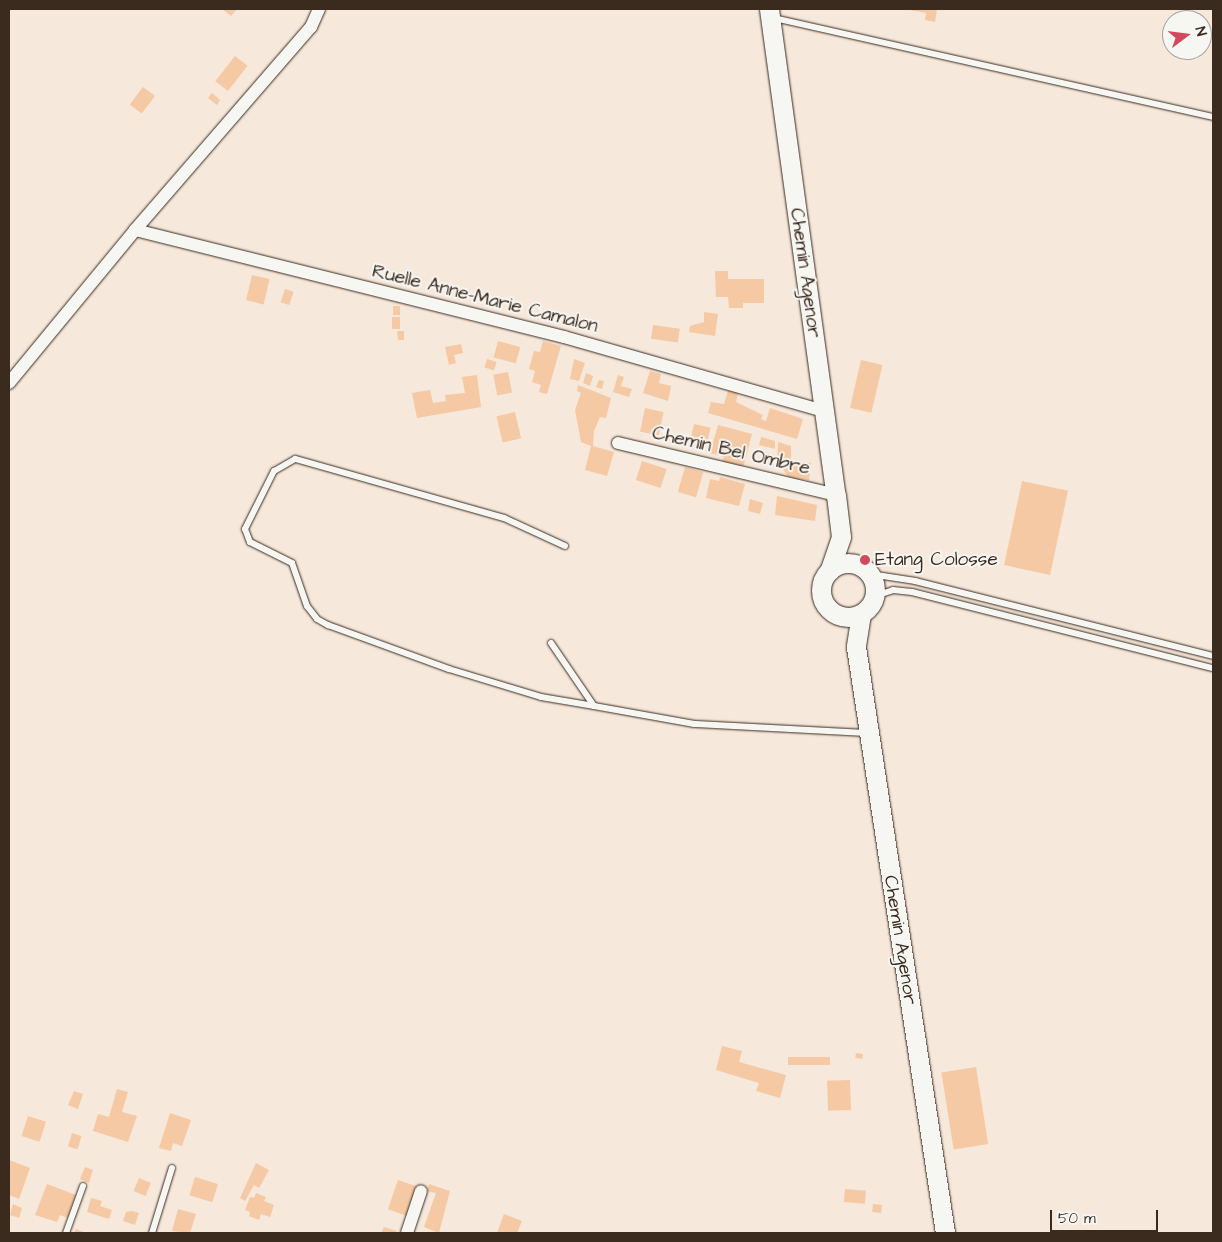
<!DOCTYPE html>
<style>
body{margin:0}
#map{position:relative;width:1222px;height:1242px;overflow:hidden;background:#f6e8db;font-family:"Architects Daughter",sans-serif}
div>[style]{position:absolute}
.building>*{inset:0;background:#f5c9a4;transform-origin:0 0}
.roads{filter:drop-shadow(0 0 1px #3b2a1e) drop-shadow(0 0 1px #3b2a1e)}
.service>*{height:6px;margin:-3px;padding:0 3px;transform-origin:3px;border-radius:3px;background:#f6f6f2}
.minor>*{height:12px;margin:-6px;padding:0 6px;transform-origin:6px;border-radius:6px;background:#f6f6f2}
.secondary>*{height:19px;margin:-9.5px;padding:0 9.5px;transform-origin:9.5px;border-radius:9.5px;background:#f6f6f2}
.secondary>.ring{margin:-9.5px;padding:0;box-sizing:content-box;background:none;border:19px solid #f6f6f2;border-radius:50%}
.dots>*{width:14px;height:14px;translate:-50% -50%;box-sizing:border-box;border:2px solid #f6f6f2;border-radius:50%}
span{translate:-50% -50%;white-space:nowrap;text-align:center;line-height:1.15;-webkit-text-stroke:4px #f6f6f2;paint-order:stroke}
.street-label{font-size:19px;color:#3b2a1e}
.poi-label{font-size:19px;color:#3b2a1e}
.left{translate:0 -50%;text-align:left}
.frame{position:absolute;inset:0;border:10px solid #3b2a1e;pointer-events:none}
.north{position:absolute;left:1162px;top:10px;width:50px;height:50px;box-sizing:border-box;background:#f6f6f2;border:1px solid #aba49d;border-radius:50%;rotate:75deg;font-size:14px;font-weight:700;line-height:20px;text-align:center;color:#3b2a1e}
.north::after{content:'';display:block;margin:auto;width:18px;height:22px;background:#d1495b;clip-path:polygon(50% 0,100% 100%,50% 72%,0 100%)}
.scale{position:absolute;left:1050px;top:1210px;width:108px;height:22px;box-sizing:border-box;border:2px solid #3b2a1e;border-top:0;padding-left:6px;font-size:15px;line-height:18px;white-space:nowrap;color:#3b2a1e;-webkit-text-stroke:4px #f6f6f2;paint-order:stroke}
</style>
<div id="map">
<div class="building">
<div style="clip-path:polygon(222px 9px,237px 9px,231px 16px)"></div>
<div style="clip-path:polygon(937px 9px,935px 22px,925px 20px,926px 13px,910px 10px)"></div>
<div style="left:235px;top:56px;width:16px;height:32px;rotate:38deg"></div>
<div style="left:143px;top:87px;width:15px;height:22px;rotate:37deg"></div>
<div style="clip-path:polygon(212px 93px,220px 100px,217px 105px,208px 98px)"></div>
<div style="clip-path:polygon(715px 271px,728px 271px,728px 279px,764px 279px,764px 303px,743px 303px,743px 308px,729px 308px,728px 297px,716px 297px)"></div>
<div style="left:252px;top:275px;width:18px;height:26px;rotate:13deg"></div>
<div style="left:285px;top:289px;width:9px;height:14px;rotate:18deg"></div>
<div style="left:393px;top:306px;width:7px;height:9px"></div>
<div style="clip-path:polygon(704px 312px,718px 314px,715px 336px,689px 332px,690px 326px,704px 322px)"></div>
<div style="left:392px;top:317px;width:8px;height:12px"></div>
<div style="left:653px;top:325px;width:27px;height:14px;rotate:8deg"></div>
<div style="clip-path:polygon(397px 331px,404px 331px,404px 340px,398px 340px)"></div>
<div style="left:498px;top:341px;width:23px;height:17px;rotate:15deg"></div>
<div style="clip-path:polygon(543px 341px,561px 346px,547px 394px,539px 392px,541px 385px,532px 382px,535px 371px,529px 369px,534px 351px,540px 352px)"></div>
<div style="clip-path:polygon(461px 344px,463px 353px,454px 355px,456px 363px,449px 365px,445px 347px)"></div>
<div style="left:487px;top:359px;width:10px;height:9px;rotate:17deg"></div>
<div style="clip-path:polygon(574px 359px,585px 363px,579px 381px,570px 379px)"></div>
<div style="left:861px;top:360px;width:22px;height:49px;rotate:13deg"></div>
<div style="clip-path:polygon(650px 371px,661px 374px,659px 383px,671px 386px,668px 401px,643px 393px)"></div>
<div style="left:508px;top:372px;width:21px;height:15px;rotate:79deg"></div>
<div style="clip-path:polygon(586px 373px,593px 376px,590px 386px,583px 383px)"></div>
<div style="clip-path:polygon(477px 375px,481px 407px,417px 418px,412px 393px,430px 390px,433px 403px,446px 401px,445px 395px,465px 393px,462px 377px)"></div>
<div style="clip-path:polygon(618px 375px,624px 377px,621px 386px,632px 389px,629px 397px,613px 392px)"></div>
<div style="clip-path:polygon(599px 380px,604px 381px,602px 389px,596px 387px)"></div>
<div style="clip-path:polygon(578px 385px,611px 398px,606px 418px,600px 417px,594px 431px,593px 446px,614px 452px,607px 476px,585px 470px,591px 446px,581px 442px,575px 410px,581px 393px,577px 391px)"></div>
<div style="clip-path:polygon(729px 387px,739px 390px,736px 402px,763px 415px,761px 419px,766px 421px,770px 408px,803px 419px,797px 439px,708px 413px,711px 402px,724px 404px)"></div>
<div style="left:645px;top:408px;width:19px;height:24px;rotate:12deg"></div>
<div style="left:515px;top:412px;width:27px;height:19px;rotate:77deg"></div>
<div style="left:694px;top:424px;width:17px;height:20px;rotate:13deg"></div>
<div style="clip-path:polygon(718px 425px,752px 434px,742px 472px,721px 466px,724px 457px,710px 453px)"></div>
<div style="clip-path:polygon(761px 437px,775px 441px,775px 449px,759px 445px)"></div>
<div style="clip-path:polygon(778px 442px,791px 446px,791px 461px,811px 463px,809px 480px,789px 478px,783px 469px,777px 468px)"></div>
<div style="left:767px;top:454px;width:7px;height:10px;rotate:8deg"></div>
<div style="left:642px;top:461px;width:26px;height:20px;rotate:18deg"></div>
<div style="left:685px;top:467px;width:19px;height:26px;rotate:16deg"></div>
<div style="clip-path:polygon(720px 477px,745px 484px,739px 506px,706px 498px,710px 479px,719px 481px)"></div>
<div style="left:1022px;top:481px;width:47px;height:86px;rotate:12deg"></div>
<div style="clip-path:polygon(777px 496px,817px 505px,815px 521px,775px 515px)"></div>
<div style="clip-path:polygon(750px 499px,763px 503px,760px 514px,748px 511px)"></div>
<div style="clip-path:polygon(722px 1046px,742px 1051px,739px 1062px,786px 1075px,780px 1098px,756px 1091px,759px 1083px,716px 1070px)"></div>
<div style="left:856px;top:1053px;width:7px;height:5px;rotate:8deg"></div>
<div style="left:830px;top:1057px;width:8px;height:42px;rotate:90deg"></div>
<div style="left:976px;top:1067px;width:78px;height:35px;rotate:81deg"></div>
<div style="left:850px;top:1080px;width:30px;height:23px;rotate:88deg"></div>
<div style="clip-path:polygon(117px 1089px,128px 1092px,122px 1112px,137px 1116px,128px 1142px,93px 1131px,98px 1114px,109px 1117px)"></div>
<div style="clip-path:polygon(74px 1091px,83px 1094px,78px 1109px,68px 1105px)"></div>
<div style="clip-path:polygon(170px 1113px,191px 1120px,182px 1146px,173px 1143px,171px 1151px,159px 1148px)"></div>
<div style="left:28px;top:1116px;width:19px;height:21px;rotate:18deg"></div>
<div style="left:72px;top:1133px;width:10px;height:14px;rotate:17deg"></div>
<div style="clip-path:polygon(9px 1160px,30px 1168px,19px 1199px,9px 1195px)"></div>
<div style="clip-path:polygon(256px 1163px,269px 1170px,259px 1188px,254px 1185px,245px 1201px,240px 1198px)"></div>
<div style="clip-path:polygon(85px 1167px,93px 1170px,89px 1183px,80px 1179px)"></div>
<div style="left:195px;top:1177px;width:24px;height:19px;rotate:17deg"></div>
<div style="left:139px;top:1178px;width:13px;height:14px;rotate:23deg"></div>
<div style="left:398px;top:1180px;width:21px;height:31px;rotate:19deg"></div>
<div style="clip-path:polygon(47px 1184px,76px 1195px,68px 1218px,60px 1215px,57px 1222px,35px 1215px)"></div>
<div style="clip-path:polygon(429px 1184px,450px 1191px,439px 1233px,424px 1227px,436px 1193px,427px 1191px)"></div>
<div style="left:845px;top:1189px;width:21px;height:13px;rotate:5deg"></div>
<div style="clip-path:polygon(256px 1193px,266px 1197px,264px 1201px,274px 1205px,270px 1217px,261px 1214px,259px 1220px,249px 1216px,250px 1212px,245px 1210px,250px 1197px,254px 1198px)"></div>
<div style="clip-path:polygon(91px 1198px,102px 1201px,100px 1206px,112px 1210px,109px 1219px,87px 1212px)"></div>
<div style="clip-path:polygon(13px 1204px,22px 1208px,19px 1218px,10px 1215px)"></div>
<div style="left:873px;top:1204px;width:9px;height:8px;rotate:6deg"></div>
<div style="clip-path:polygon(178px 1209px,196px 1214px,190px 1233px,172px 1231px)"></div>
<div style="clip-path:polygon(132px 1211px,139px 1213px,135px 1225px,123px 1221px,126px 1212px)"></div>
<div style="clip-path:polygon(504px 1214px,522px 1221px,517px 1233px,497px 1233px)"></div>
<div style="clip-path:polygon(384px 1227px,397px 1231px,396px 1233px,381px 1233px)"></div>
<div style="clip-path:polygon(76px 1229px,86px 1233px,74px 1233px)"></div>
</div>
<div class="roads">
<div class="service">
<div style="left:774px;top:18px;width:450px;rotate:12.7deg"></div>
<div style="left:565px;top:546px;width:67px;rotate:-155.3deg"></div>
<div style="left:504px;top:518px;width:217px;rotate:-164.2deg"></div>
<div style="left:295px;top:459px;width:24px;rotate:150deg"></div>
<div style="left:274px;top:471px;width:65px;rotate:116.6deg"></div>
<div style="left:245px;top:529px;width:14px;rotate:69deg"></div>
<div style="left:250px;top:542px;width:47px;rotate:26.6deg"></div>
<div style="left:292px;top:563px;width:46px;rotate:70.8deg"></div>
<div style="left:307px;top:606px;width:16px;rotate:52deg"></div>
<div style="left:317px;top:619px;width:13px;rotate:29deg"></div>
<div style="left:328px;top:625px;width:129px;rotate:20deg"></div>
<div style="left:449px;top:669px;width:96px;rotate:16.9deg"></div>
<div style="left:541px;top:697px;width:54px;rotate:9.6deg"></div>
<div style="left:870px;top:574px;width:46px;rotate:8.8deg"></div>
<div style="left:915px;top:581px;width:307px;rotate:14.1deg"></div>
<div style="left:875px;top:596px;width:19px;rotate:-18deg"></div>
<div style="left:893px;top:590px;width:19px;rotate:6deg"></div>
<div style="left:912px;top:592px;width:310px;rotate:14.2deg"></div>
<div style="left:551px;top:643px;width:76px;rotate:55.7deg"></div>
<div style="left:594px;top:706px;width:102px;rotate:10.2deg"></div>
<div style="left:694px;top:724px;width:174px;rotate:3deg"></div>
<div style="left:66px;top:1233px;width:50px;rotate:-70.1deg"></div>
<div style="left:152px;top:1233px;width:68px;rotate:-72.9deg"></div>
</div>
<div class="minor">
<div style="left:135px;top:230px;width:442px;rotate:14deg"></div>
<div style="left:564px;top:337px;width:270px;rotate:15.9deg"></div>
<div style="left:9px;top:383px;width:198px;rotate:-50.5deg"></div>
<div style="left:135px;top:230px;width:269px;rotate:-49.1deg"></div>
<div style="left:311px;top:27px;width:20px;rotate:-66deg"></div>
<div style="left:618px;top:443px;width:224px;rotate:13.4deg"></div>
<div style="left:407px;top:1233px;width:44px;rotate:-71.6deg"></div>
</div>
<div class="secondary">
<div style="left:769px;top:9px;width:491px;rotate:82.2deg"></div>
<div style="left:836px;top:495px;width:42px;rotate:83.2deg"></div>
<div style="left:841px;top:537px;width:36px;rotate:109deg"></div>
<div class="ring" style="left:821px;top:563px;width:35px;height:35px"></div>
<div style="left:861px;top:614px;width:33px;rotate:99deg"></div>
<div style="left:856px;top:647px;width:593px;rotate:81.36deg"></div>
</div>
</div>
<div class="dots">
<div style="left:865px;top:560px;background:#d1495b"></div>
</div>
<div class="street-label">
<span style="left:805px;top:273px;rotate:82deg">Chemin Agenor</span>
<span style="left:485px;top:299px;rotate:14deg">Ruelle Anne-Marie Camalon</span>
<span style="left:731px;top:451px;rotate:13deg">Chemin Bel Ombre</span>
<span style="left:900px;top:940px;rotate:81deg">Chemin Agenor</span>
</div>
<div class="poi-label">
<span class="left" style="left:875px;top:560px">Etang Colosse</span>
</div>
<div class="frame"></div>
<div class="north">N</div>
<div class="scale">50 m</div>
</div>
